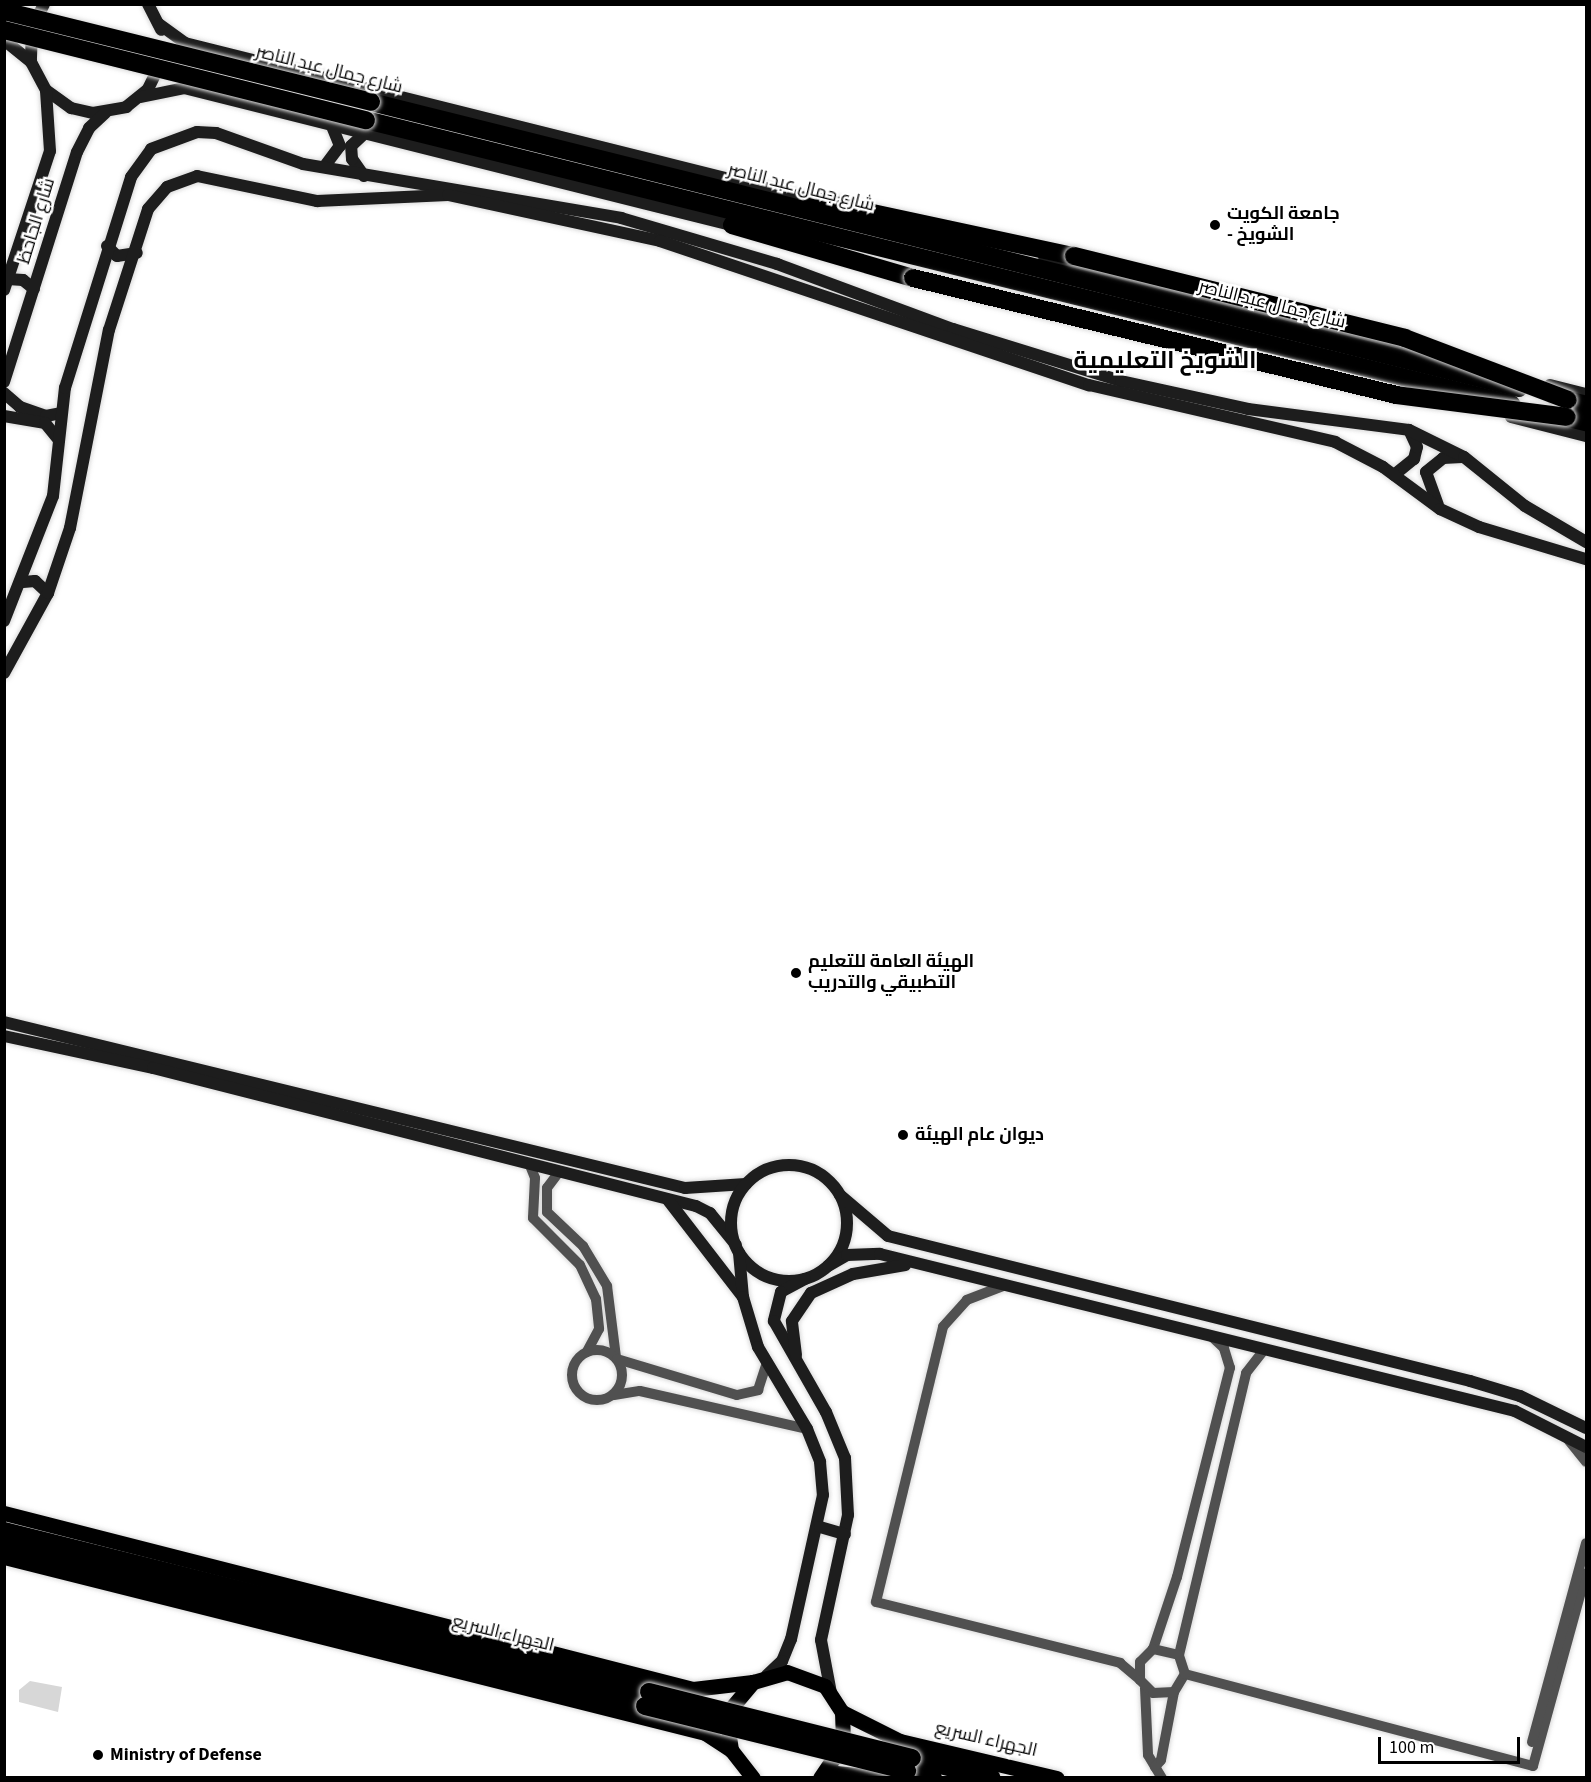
<!DOCTYPE html>
<meta charset="utf-8">
<style>
body{margin:0}
#map{position:relative;width:1591px;height:1782px;overflow:hidden;background:#fff;font-family:"Source Sans 3",Cairo,sans-serif}
div>[style]{position:absolute}
.green>*{inset:0;background:#d7d7d7}
.roads{filter:drop-shadow(0 0 2px #dbdbdb) drop-shadow(0 0 2px #dbdbdb)}
.street>*{height:10px;margin:-5px;padding:0 5px;transform-origin:5px;border-radius:5px;background:#505050}
.street>.ring{margin:-5px;padding:0;box-sizing:content-box;background:none;border:10px solid #505050;border-radius:50%}
.secondary>*{height:12px;margin:-6px;padding:0 6px;transform-origin:6px;border-radius:6px;background:#1d1d1d}
.secondary>.ring{margin:-6px;padding:0;box-sizing:content-box;background:none;border:12px solid #1d1d1d;border-radius:50%}
.primary>*{height:15px;margin:-7.5px;padding:0 7.5px;transform-origin:7.5px;border-radius:7.5px;background:#000}
.highway>*{height:18px;margin:-9px;padding:0 9px;transform-origin:9px;border-radius:9px;background:#000}
.bridges{filter:drop-shadow(0 0 2px #dbdbdb) drop-shadow(0 0 2px #dbdbdb)}
.highway-bridge>*{height:18px;margin:-9px;padding:0 9px;transform-origin:9px;border-radius:9px;background:#000}
.dots>*{width:16px;height:16px;translate:-50% -50%;box-sizing:border-box;border:3px solid #fff;border-radius:50%}
span{translate:-50% -50%;white-space:nowrap;text-align:center;line-height:1.15;-webkit-text-stroke:5px #fff;paint-order:stroke}
.street-label{font-size:18px;color:#000}
.poi-label{font-size:18px;color:#000;font-weight:700}
.left{translate:0 -50%;text-align:left}
.district-label{font-size:24px;color:#000;font-weight:700}
.frame{position:absolute;inset:0;border:6px solid #000;pointer-events:none}
.scale{position:absolute;left:1378px;top:1737px;width:142px;height:27px;box-sizing:border-box;border:3px solid #000;border-top:0;padding-left:8px;font-size:18px;line-height:21px;white-space:nowrap;color:#000;-webkit-text-stroke:4px #fff;paint-order:stroke}
</style>
<div id="map">
<div class="green">
<div style="clip-path:polygon(30px 1681px,62px 1687px,58px 1712px,19px 1702px,19px 1690px)"></div>
</div>
<div class="roads">
<div class="street">
<div style="left:529px;top:1163px;width:16px;rotate:68deg"></div>
<div style="left:535px;top:1178px;width:40px;rotate:92.9deg"></div>
<div style="left:533px;top:1218px;width:66px;rotate:45deg"></div>
<div style="left:580px;top:1265px;width:38px;rotate:65deg"></div>
<div style="left:596px;top:1299px;width:30px;rotate:84deg"></div>
<div style="left:599px;top:1329px;width:26px;rotate:118deg"></div>
<div style="left:559px;top:1172px;width:20px;rotate:127deg"></div>
<div style="left:547px;top:1188px;width:24px;rotate:90deg"></div>
<div style="left:547px;top:1212px;width:50px;rotate:43.4deg"></div>
<div style="left:583px;top:1246px;width:47px;rotate:59deg"></div>
<div style="left:607px;top:1286px;width:72px;rotate:82.8deg"></div>
<div style="left:1003px;top:1286px;width:39px;rotate:159deg"></div>
<div style="left:967px;top:1300px;width:36px;rotate:132deg"></div>
<div style="left:943px;top:1327px;width:283px;rotate:103.7deg"></div>
<div style="left:876px;top:1602px;width:252px;rotate:14deg"></div>
<div style="left:1120px;top:1663px;width:26px;rotate:40deg"></div>
<div class="ring" style="left:572px;top:1350px;width:40px;height:40px"></div>
<div style="left:617px;top:1359px;width:125px;rotate:16.7deg"></div>
<div style="left:737px;top:1395px;width:22px;rotate:-13deg"></div>
<div style="left:758px;top:1390px;width:25px;rotate:-72deg"></div>
<div style="left:614px;top:1395px;width:26px;rotate:-9deg"></div>
<div style="left:640px;top:1391px;width:171px;rotate:12.8deg"></div>
<div style="left:1566px;top:1437px;width:32px;rotate:51deg"></div>
<div style="left:1153px;top:1649px;width:76px;rotate:-71.6deg"></div>
<div style="left:1177px;top:1577px;width:216px;rotate:-75.8deg"></div>
<div style="left:1230px;top:1368px;width:21px;rotate:-107deg"></div>
<div style="left:1224px;top:1348px;width:16px;rotate:-137deg"></div>
<div style="left:1179px;top:1655px;width:290px;rotate:-76.6deg"></div>
<div style="left:1246px;top:1373px;width:29px;rotate:-52deg"></div>
<div style="left:1185px;top:1674px;width:360px;rotate:14.8deg"></div>
<div style="left:1533px;top:1766px;width:200px;rotate:-74.6deg"></div>
<div style="left:1145px;top:1688px;width:67px;rotate:87.4deg"></div>
<div style="left:1148px;top:1755px;width:27px;rotate:59deg"></div>
<div style="left:1532px;top:1742px;width:206px;rotate:-74.8deg"></div>
<div style="left:1155px;top:1767px;width:9px;rotate:-49deg"></div>
<div style="left:1161px;top:1760px;width:69px;rotate:-79.2deg"></div>
<div style="left:1174px;top:1692px;width:21px;rotate:-59deg"></div>
<div style="left:1185px;top:1674px;width:20px;rotate:-108deg"></div>
<div style="left:1179px;top:1655px;width:27px;rotate:-167deg"></div>
<div style="left:1153px;top:1649px;width:18px;rotate:135deg"></div>
<div style="left:1140px;top:1662px;width:18px;rotate:90deg"></div>
<div style="left:1140px;top:1680px;width:18px;rotate:45deg"></div>
<div style="left:1153px;top:1693px;width:21px;rotate:-3deg"></div>
</div>
<div class="secondary">
<div style="left:44px;top:4px;width:28px;rotate:116deg"></div>
<div style="left:32px;top:29px;width:33px;rotate:92deg"></div>
<div style="left:31px;top:62px;width:32px;rotate:62deg"></div>
<div style="left:46px;top:90px;width:31px;rotate:36deg"></div>
<div style="left:71px;top:108px;width:23px;rotate:13deg"></div>
<div style="left:93px;top:113px;width:34px;rotate:-10deg"></div>
<div style="left:126px;top:107px;width:28px;rotate:-39deg"></div>
<div style="left:148px;top:89px;width:30px;rotate:-64deg"></div>
<div style="left:148px;top:4px;width:29px;rotate:63deg"></div>
<div style="left:159px;top:24px;width:32px;rotate:36deg"></div>
<div style="left:185px;top:43px;width:651px;rotate:14.04deg"></div>
<div style="left:4px;top:40px;width:35px;rotate:39deg"></div>
<div style="left:141px;top:97px;width:44px;rotate:-11.8deg"></div>
<div style="left:184px;top:88px;width:572px;rotate:14.06deg"></div>
<div style="left:324px;top:167px;width:26px;rotate:-53deg"></div>
<div style="left:340px;top:146px;width:24px;rotate:-112deg"></div>
<div style="left:364px;top:176px;width:21px;rotate:-125deg"></div>
<div style="left:352px;top:159px;width:13px;rotate:-94deg"></div>
<div style="left:351px;top:146px;width:19px;rotate:-43deg"></div>
<div style="left:107px;top:246px;width:14px;rotate:45deg"></div>
<div style="left:117px;top:256px;width:20px;rotate:-9deg"></div>
<div style="left:1044px;top:258px;width:396px;rotate:14.2deg"></div>
<div style="left:8px;top:279px;width:15px;rotate:4deg"></div>
<div style="left:23px;top:280px;width:14px;rotate:39deg"></div>
<div style="left:4px;top:290px;width:146px;rotate:-71.7deg"></div>
<div style="left:50px;top:151px;width:60px;rotate:-93.8deg"></div>
<div style="left:4px;top:382px;width:241px;rotate:-72.4deg"></div>
<div style="left:77px;top:152px;width:27px;rotate:-63deg"></div>
<div style="left:89px;top:128px;width:22px;rotate:-43deg"></div>
<div style="left:1550px;top:385px;width:37px;rotate:14deg"></div>
<div style="left:4px;top:393px;width:21px;rotate:41deg"></div>
<div style="left:20px;top:407px;width:28px;rotate:19deg"></div>
<div style="left:46px;top:416px;width:16px;rotate:-11deg"></div>
<div style="left:4px;top:416px;width:42px;rotate:9.7deg"></div>
<div style="left:45px;top:423px;width:22px;rotate:51deg"></div>
<div style="left:1511px;top:417px;width:77px;rotate:14.2deg"></div>
<div style="left:1394px;top:475px;width:26px;rotate:-39deg"></div>
<div style="left:1414px;top:459px;width:12px;rotate:-76deg"></div>
<div style="left:1417px;top:447px;width:19px;rotate:-115deg"></div>
<div style="left:1438px;top:505px;width:35px;rotate:-110deg"></div>
<div style="left:1426px;top:472px;width:22px;rotate:-39deg"></div>
<div style="left:1443px;top:458px;width:19px;rotate:-3deg"></div>
<div style="left:23px;top:582px;width:12px;rotate:-5deg"></div>
<div style="left:35px;top:581px;width:18px;rotate:43deg"></div>
<div style="left:4px;top:621px;width:134px;rotate:-68.6deg"></div>
<div style="left:53px;top:496px;width:109px;rotate:-83.7deg"></div>
<div style="left:65px;top:388px;width:221px;rotate:-72.6deg"></div>
<div style="left:131px;top:177px;width:34px;rotate:-54deg"></div>
<div style="left:151px;top:149px;width:49px;rotate:-20.3deg"></div>
<div style="left:197px;top:132px;width:19px;rotate:3deg"></div>
<div style="left:216px;top:133px;width:92px;rotate:19.6deg"></div>
<div style="left:303px;top:164px;width:323px;rotate:9.6deg"></div>
<div style="left:621px;top:218px;width:163px;rotate:16.4deg"></div>
<div style="left:777px;top:264px;width:188px;rotate:20.3deg"></div>
<div style="left:953px;top:329px;width:176px;rotate:17.2deg"></div>
<div style="left:1121px;top:381px;width:130px;rotate:12.4deg"></div>
<div style="left:1248px;top:409px;width:162px;rotate:7.4deg"></div>
<div style="left:1409px;top:430px;width:61px;rotate:26.1deg"></div>
<div style="left:1464px;top:457px;width:78px;rotate:38.8deg"></div>
<div style="left:1525px;top:506px;width:71px;rotate:30.5deg"></div>
<div style="left:4px;top:673px;width:91px;rotate:-61.2deg"></div>
<div style="left:48px;top:593px;width:69px;rotate:-71.3deg"></div>
<div style="left:70px;top:528px;width:202px;rotate:-78.9deg"></div>
<div style="left:109px;top:330px;width:127px;rotate:-72.1deg"></div>
<div style="left:148px;top:209px;width:29px;rotate:-49deg"></div>
<div style="left:167px;top:187px;width:32px;rotate:-20deg"></div>
<div style="left:197px;top:176px;width:123px;rotate:11.8deg"></div>
<div style="left:317px;top:201px;width:131px;rotate:-2.6deg"></div>
<div style="left:448px;top:195px;width:217px;rotate:12.2deg"></div>
<div style="left:660px;top:241px;width:453px;rotate:18.6deg"></div>
<div style="left:1089px;top:385px;width:253px;rotate:13deg"></div>
<div style="left:1335px;top:442px;width:54px;rotate:27.5deg"></div>
<div style="left:1383px;top:467px;width:71px;rotate:36.4deg"></div>
<div style="left:1440px;top:509px;width:43px;rotate:24.8deg"></div>
<div style="left:1479px;top:527px;width:112px;rotate:16.7deg"></div>
<div style="left:4px;top:1022px;width:701px;rotate:13.7deg"></div>
<div style="left:685px;top:1188px;width:61px;rotate:-3.8deg"></div>
<div style="left:4px;top:1036px;width:152px;rotate:12.1deg"></div>
<div style="left:153px;top:1068px;width:560px;rotate:14.26deg"></div>
<div style="left:696px;top:1206px;width:16px;rotate:27deg"></div>
<div style="left:710px;top:1213px;width:41px;rotate:50.9deg"></div>
<div class="ring" style="left:731px;top:1165px;width:104px;height:104px"></div>
<div style="left:840px;top:1195px;width:63px;rotate:40.5deg"></div>
<div style="left:888px;top:1236px;width:600px;rotate:13.99deg"></div>
<div style="left:1470px;top:1381px;width:52px;rotate:16.7deg"></div>
<div style="left:1520px;top:1396px;width:73px;rotate:25.9deg"></div>
<div style="left:668px;top:1200px;width:123px;rotate:52.3deg"></div>
<div style="left:739px;top:1253px;width:44px;rotate:84.8deg"></div>
<div style="left:743px;top:1297px;width:52px;rotate:73.3deg"></div>
<div style="left:758px;top:1347px;width:96px;rotate:59.1deg"></div>
<div style="left:807px;top:1429px;width:35px;rotate:68deg"></div>
<div style="left:820px;top:1462px;width:33px;rotate:85deg"></div>
<div style="left:823px;top:1495px;width:148px;rotate:102.5deg"></div>
<div style="left:791px;top:1639px;width:24px;rotate:112deg"></div>
<div style="left:782px;top:1661px;width:21px;rotate:137deg"></div>
<div style="left:828px;top:1266px;width:22px;rotate:-30deg"></div>
<div style="left:847px;top:1255px;width:33px;rotate:-2deg"></div>
<div style="left:880px;top:1254px;width:654px;rotate:13.89deg"></div>
<div style="left:1515px;top:1411px;width:80px;rotate:26.9deg"></div>
<div style="left:805px;top:1279px;width:27px;rotate:152deg"></div>
<div style="left:781px;top:1292px;width:30px;rotate:104deg"></div>
<div style="left:774px;top:1321px;width:105px;rotate:60.3deg"></div>
<div style="left:826px;top:1412px;width:50px;rotate:67.6deg"></div>
<div style="left:845px;top:1458px;width:57px;rotate:87deg"></div>
<div style="left:848px;top:1515px;width:128px;rotate:102.2deg"></div>
<div style="left:821px;top:1640px;width:54px;rotate:79.3deg"></div>
<div style="left:796px;top:1355px;width:34px;rotate:-97deg"></div>
<div style="left:792px;top:1321px;width:34px;rotate:-56deg"></div>
<div style="left:811px;top:1293px;width:46px;rotate:-24.3deg"></div>
<div style="left:853px;top:1274px;width:53px;rotate:-9.8deg"></div>
<div style="left:820px;top:1527px;width:26px;rotate:16deg"></div>
</div>
<div class="primary">
<div style="left:4px;top:1513px;width:711px;rotate:14.33deg"></div>
<div style="left:693px;top:1689px;width:60px;rotate:-6.7deg"></div>
<div style="left:4px;top:1557px;width:723px;rotate:14.09deg"></div>
<div style="left:705px;top:1733px;width:31px;rotate:33deg"></div>
<div style="left:842px;top:1712px;width:65px;rotate:26.6deg"></div>
<div style="left:900px;top:1741px;width:161px;rotate:13.3deg"></div>
<div style="left:827px;top:1772px;width:59px;rotate:5.8deg"></div>
<div style="left:753px;top:1778px;width:36px;rotate:-128deg"></div>
<div style="left:731px;top:1750px;width:22px;rotate:-98deg"></div>
<div style="left:728px;top:1728px;width:21px;rotate:-79deg"></div>
<div style="left:732px;top:1707px;width:33px;rotate:-50deg"></div>
<div style="left:753px;top:1682px;width:35px;rotate:-16deg"></div>
<div style="left:787px;top:1672px;width:40px;rotate:20.2deg"></div>
<div style="left:825px;top:1686px;width:31px;rotate:57deg"></div>
<div style="left:842px;top:1712px;width:32px;rotate:88deg"></div>
<div style="left:843px;top:1744px;width:41px;rotate:124.1deg"></div>
</div>
<div class="highway">
<div style="left:371px;top:102px;width:1183px;rotate:13.99deg"></div>
<div style="left:366px;top:120px;width:1180px;rotate:13.93deg"></div>
<div style="left:812px;top:200px;width:268px;rotate:12.1deg"></div>
<div style="left:732px;top:225px;width:189px;rotate:16.3deg"></div>
<div style="left:1555px;top:397px;width:32px;rotate:14deg"></div>
<div style="left:1553px;top:414px;width:34px;rotate:14deg"></div>
<div style="left:4px;top:1531px;width:665px;rotate:14.02deg"></div>
<div style="left:4px;top:1546px;width:661px;rotate:14.02deg"></div>
<div style="left:912px;top:1758px;width:82px;rotate:14deg"></div>
<div style="left:907px;top:1771px;width:27px;rotate:15deg"></div>
</div>
</div>
<div class="bridges">
<div class="highway-bridge">
<div style="left:4px;top:11px;width:378px;rotate:13.9deg"></div>
<div style="left:4px;top:30px;width:373px;rotate:14deg"></div>
<div style="left:1074px;top:256px;width:341px;rotate:13.9deg"></div>
<div style="left:1405px;top:338px;width:174px;rotate:20.8deg"></div>
<div style="left:913px;top:278px;width:497px;rotate:13.6deg"></div>
<div style="left:1396px;top:395px;width:172px;rotate:7.3deg"></div>
<div style="left:649px;top:1692px;width:271px;rotate:14.1deg"></div>
<div style="left:645px;top:1706px;width:270px;rotate:13.9deg"></div>
</div>
</div>
<div class="dots">
<div style="left:1215px;top:225px;background:#000"></div>
<div style="left:796px;top:973px;background:#000"></div>
<div style="left:903px;top:1135px;background:#000"></div>
<div style="left:98px;top:1755px;background:#000"></div>
</div>
<div class="street-label">
<span style="left:329px;top:70px;rotate:14deg">شارع جمال عبد الناصر</span>
<span style="left:801px;top:188px;rotate:14deg">شارع جمال عبد الناصر</span>
<span style="left:37px;top:221px;rotate:-73deg">شارع الجاحظ</span>
<span style="left:1272px;top:305px;rotate:14deg">شارع جمال عبد الناصر</span>
<span style="left:503px;top:1634px;rotate:14deg">الجهراء السريع</span>
<span style="left:986px;top:1740px;rotate:13deg">الجهراء السريع</span>
</div>
<div class="poi-label">
<span class="left" style="left:1227px;top:225px">جامعة الكويت<br>- الشويخ</span>
<span class="left" style="left:808px;top:973px">الهيئة العامة للتعليم<br>التطبيقي والتدريب</span>
<span class="left" style="left:915px;top:1135px">ديوان عام الهيئة</span>
<span class="left" style="left:110px;top:1755px">Ministry of Defense</span>
</div>
<div class="district-label">
<span style="left:1165px;top:361px">الشويخ التعليمية</span>
</div>
<div class="frame"></div>
<div class="scale">100 m</div>
</div>
